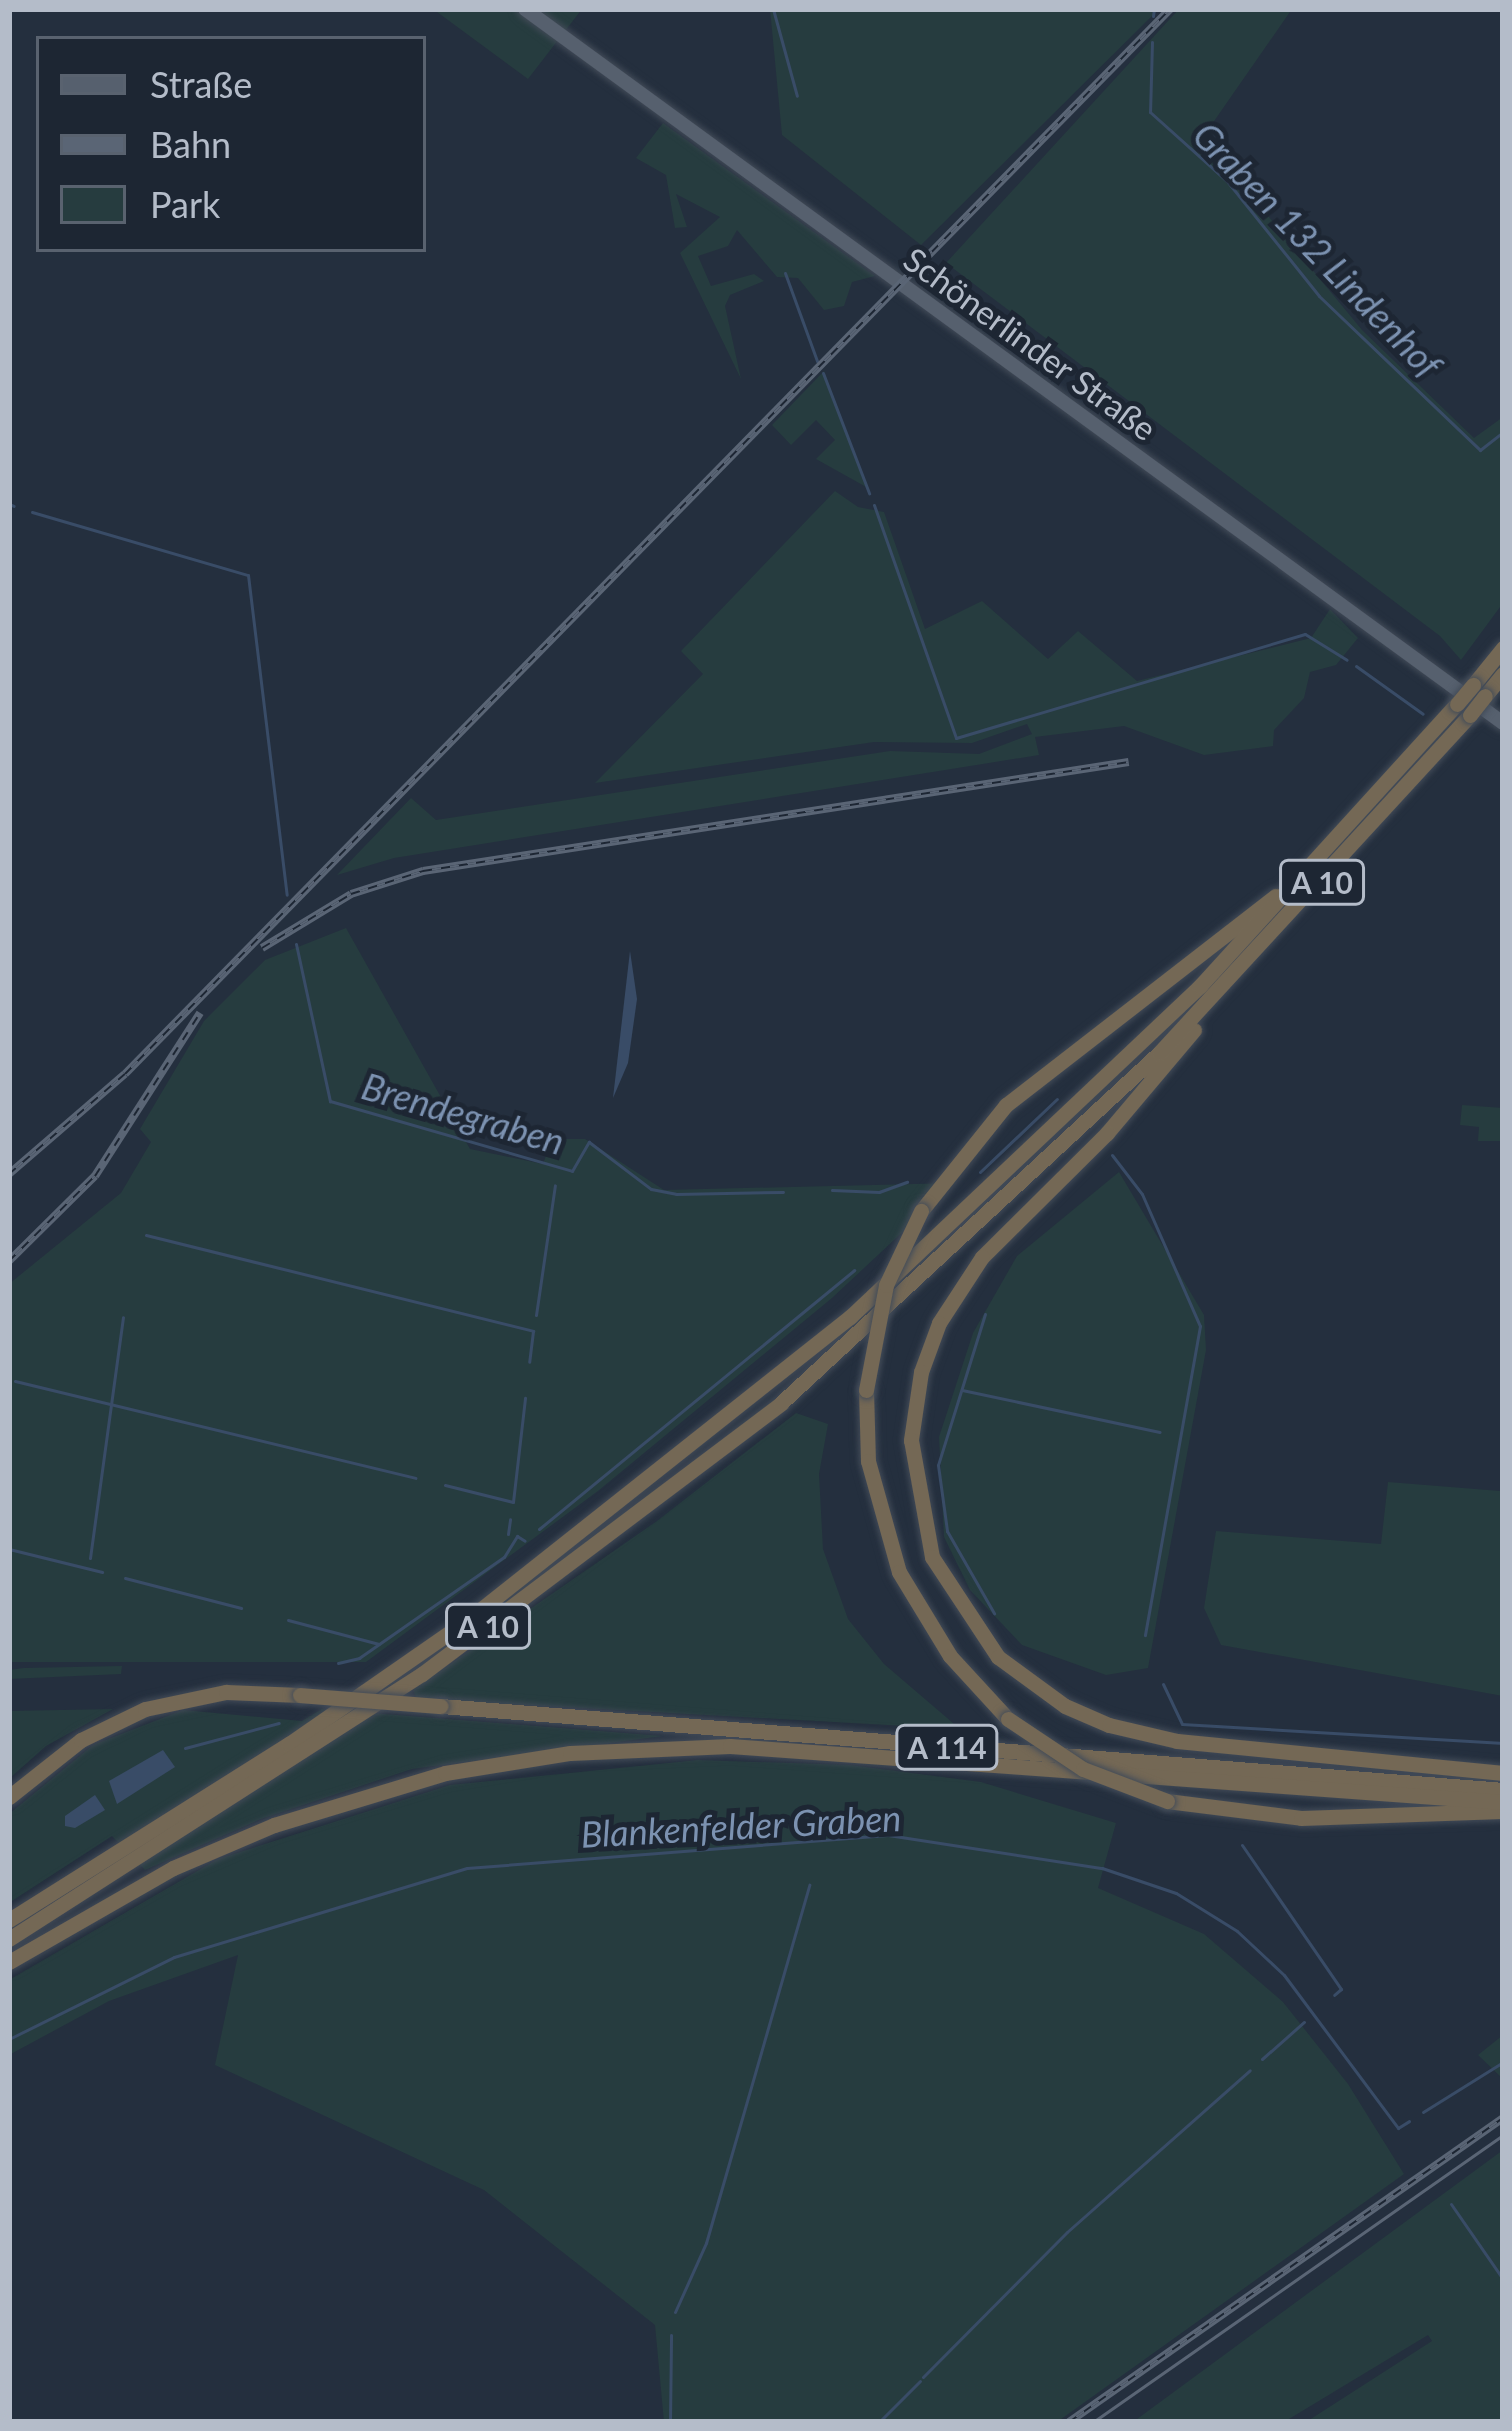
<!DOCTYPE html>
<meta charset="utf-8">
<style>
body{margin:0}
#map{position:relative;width:1512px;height:2431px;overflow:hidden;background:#242f3e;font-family:Lato,sans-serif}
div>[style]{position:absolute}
.green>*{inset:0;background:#263c3f}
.water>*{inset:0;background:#394c67}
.stream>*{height:3px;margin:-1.5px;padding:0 1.5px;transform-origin:1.5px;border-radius:1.5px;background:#394c67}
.roads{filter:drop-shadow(0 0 3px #414a57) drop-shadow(0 0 3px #414a57)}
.major>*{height:14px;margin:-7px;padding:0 7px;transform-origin:7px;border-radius:7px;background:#56606e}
.highway>*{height:15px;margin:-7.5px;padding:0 7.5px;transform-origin:7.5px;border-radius:7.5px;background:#746855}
.tram>*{height:3px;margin:-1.5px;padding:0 1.5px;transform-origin:1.5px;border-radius:1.5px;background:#5a6575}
.rail>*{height:8px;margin-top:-4px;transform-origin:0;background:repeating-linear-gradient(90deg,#1d2633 0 9px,#5a6575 0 18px);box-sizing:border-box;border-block:3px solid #5a6575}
.bridges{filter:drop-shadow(0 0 3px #434c59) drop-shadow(0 0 3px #434c59)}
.highway-bridge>*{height:15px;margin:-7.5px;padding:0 7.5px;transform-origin:7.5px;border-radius:7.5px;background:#746855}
span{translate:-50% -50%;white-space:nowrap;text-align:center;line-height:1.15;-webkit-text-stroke:10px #1d2633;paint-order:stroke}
.shield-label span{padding:3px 9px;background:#1d2633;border:3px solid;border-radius:9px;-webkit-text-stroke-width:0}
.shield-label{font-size:30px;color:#b4bcc9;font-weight:700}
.street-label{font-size:33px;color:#b4bcc9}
.water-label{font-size:36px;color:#7c92b1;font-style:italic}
.frame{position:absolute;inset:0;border:12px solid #b4bcc9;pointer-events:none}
.legend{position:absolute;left:36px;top:36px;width:390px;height:216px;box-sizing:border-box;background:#1d2633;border:3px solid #59626f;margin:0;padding:15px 21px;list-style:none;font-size:36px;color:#b4bcc9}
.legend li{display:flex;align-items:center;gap:24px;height:60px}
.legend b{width:60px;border:3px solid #59626f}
</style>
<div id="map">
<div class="green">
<div style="clip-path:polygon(433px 9px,582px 9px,528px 79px)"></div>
<div style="clip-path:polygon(770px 9px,1159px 9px,921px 245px,782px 135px)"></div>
<div style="clip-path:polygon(1179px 9px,1292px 9px,1203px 137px,1362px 330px,1474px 438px,1503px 417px,1503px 603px,1461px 660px,1440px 636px,946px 263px)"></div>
<div style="clip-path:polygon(663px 123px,875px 276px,852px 282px,844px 306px,824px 310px,798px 278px,777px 277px,737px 230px,728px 246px,698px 256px,711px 286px,754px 274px,764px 281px,730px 295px,725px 306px,741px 379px,680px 253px,720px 217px,676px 194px,687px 227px,675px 228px,666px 175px,636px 158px)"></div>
<div style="clip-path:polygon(824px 371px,868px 488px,816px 459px,835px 440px,816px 420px,791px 445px,772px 425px)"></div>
<div style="clip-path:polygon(835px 491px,858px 507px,884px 512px,925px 629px,982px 601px,1048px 659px,1078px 631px,1137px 681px,1311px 638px,1330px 609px,1358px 638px,1336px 665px,1310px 672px,1304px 698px,1274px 730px,1273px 746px,1204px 755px,1124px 726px,1035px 737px,1039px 755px,394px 858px,337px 875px,411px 798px,436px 820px,890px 751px,979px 754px,1032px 734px,1027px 724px,972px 743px,874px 742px,595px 783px,703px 674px,681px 651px)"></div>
<div style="clip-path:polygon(346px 928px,470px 1149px,543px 1164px,552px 1139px,585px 1139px,664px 1190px,955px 1183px,832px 1298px,598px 1491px,366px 1662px,9px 1662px,9px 1284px,121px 1193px,151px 1142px,140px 1129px,204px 1021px,265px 960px)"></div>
<div style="clip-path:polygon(1462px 1105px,1503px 1108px,1503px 1141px,1478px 1141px,1479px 1127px,1460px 1125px)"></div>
<div style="clip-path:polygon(1119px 1172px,1204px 1315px,1206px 1350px,1148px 1668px,1106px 1675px,1022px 1645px,970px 1590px,944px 1537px,939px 1437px,973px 1333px,1017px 1256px)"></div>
<div style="clip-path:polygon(796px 1413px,828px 1424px,819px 1474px,823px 1549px,848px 1619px,884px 1664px,960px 1729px,417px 1699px,413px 1690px,657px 1521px)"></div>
<div style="clip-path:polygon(1503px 1461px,1503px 1696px,1221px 1645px,1204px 1608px,1216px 1531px,1381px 1544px,1388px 1482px,1500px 1491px)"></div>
<div style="clip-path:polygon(122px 1666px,121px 1674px,9px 1679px,9px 1670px,24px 1668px)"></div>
<div style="clip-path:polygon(113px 1709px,46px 1746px,9px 1779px,9px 1711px)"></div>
<div style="clip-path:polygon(322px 1709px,663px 1736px,412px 1769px,261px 1819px,145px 1870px,112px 1836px,9px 1903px,9px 1814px,93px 1745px,183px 1710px,302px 1721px)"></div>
<div style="clip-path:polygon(698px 1760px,850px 1765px,981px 1782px,1116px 1823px,1098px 1888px,1204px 1934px,1283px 2002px,1348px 2084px,1404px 2174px,1057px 2422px,664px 2422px,655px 2325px,484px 2190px,215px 2065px,238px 1955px,109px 2001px,9px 2055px,9px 1980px,218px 1859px,450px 1785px)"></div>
<div style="clip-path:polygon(1503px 2035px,1503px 2079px,1478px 2055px)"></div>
<div style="clip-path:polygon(1503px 2150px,1503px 2422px,1306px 2422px,1432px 2341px,1428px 2335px,1284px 2422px,1133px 2422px)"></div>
</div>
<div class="water">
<div style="clip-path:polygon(630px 951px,637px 999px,628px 1063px,613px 1098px)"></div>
<div style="clip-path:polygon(163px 1750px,175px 1767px,117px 1804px,109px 1781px)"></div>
<div style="clip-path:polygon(95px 1795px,105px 1810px,75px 1828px,65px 1826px,65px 1816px)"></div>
</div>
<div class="stream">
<div style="left:773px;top:9px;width:90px;rotate:74.6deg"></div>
<div style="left:1153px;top:16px;width:7px;rotate:-82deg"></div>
<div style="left:1152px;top:42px;width:70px;rotate:91.6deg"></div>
<div style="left:1150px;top:112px;width:103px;rotate:41.9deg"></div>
<div style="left:1227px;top:181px;width:147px;rotate:51.3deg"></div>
<div style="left:1319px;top:296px;width:223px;rotate:43.7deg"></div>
<div style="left:1480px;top:450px;width:29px;rotate:-38deg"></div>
<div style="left:785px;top:273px;width:94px;rotate:70deg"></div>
<div style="left:823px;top:373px;width:129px;rotate:69deg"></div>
<div style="left:9px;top:504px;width:5px;rotate:22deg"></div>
<div style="left:874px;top:505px;width:247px;rotate:70.6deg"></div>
<div style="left:956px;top:738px;width:364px;rotate:-16.6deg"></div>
<div style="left:1305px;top:634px;width:49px;rotate:31.8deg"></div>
<div style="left:32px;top:512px;width:225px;rotate:16.3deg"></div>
<div style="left:248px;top:575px;width:322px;rotate:83.1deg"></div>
<div style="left:1356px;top:666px;width:82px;rotate:35.6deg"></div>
<div style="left:296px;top:944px;width:161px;rotate:77.8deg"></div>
<div style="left:330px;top:1101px;width:252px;rotate:16.1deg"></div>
<div style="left:572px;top:1171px;width:34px;rotate:-60deg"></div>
<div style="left:589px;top:1142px;width:78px;rotate:37.2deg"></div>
<div style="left:651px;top:1189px;width:25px;rotate:11deg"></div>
<div style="left:676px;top:1194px;width:107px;rotate:-1.1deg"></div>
<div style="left:1112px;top:1155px;width:49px;rotate:52.4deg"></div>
<div style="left:1142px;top:1194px;width:144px;rotate:66.3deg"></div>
<div style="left:1200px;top:1326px;width:314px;rotate:100.1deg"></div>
<div style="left:980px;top:1172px;width:106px;rotate:-43.5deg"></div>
<div style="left:832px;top:1190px;width:47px;rotate:2.4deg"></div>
<div style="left:879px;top:1192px;width:30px;rotate:-20deg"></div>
<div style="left:146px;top:1235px;width:399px;rotate:13.9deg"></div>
<div style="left:533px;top:1331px;width:31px;rotate:97deg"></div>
<div style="left:985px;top:1314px;width:158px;rotate:107.3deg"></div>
<div style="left:938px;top:1465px;width:67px;rotate:82.2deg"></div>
<div style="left:947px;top:1531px;width:95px;rotate:60.2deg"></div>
<div style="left:536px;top:1315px;width:131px;rotate:-81.7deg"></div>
<div style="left:15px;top:1381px;width:412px;rotate:13.6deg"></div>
<div style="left:962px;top:1390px;width:202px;rotate:12deg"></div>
<div style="left:445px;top:1485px;width:70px;rotate:14deg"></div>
<div style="left:513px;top:1502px;width:105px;rotate:-83.4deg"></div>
<div style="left:539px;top:1529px;width:408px;rotate:-39.4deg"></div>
<div style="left:508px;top:1534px;width:15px;rotate:-82deg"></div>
<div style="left:9px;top:1549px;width:96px;rotate:13.9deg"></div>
<div style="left:90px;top:1558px;width:243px;rotate:-82.2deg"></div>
<div style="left:125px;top:1578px;width:120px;rotate:14.5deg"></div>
<div style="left:288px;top:1620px;width:94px;rotate:14.8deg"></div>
<div style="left:338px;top:1663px;width:22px;rotate:-13deg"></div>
<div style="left:359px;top:1658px;width:177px;rotate:-34.9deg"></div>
<div style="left:504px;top:1557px;width:25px;rotate:-58deg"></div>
<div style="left:517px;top:1536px;width:9px;rotate:32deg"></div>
<div style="left:1163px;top:1684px;width:44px;rotate:64.6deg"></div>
<div style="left:1182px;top:1724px;width:322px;rotate:3.4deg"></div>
<div style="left:185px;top:1748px;width:97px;rotate:-14.9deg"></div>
<div style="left:1242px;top:1845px;width:175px;rotate:55.5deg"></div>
<div style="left:1341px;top:1989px;width:9px;rotate:139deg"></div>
<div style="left:9px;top:2039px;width:184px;rotate:-26.4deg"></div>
<div style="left:174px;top:1957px;width:306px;rotate:-16.9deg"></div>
<div style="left:467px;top:1868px;width:422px;rotate:-4.5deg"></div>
<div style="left:888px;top:1835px;width:217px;rotate:8.8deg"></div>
<div style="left:1102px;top:1868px;width:78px;rotate:18.7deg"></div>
<div style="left:1176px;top:1893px;width:72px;rotate:31.9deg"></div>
<div style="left:1237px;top:1931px;width:64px;rotate:43.1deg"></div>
<div style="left:1284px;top:1975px;width:191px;rotate:53.3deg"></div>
<div style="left:1398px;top:2128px;width:13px;rotate:-32deg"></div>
<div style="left:1262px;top:2059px;width:56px;rotate:-41.4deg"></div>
<div style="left:1423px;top:2112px;width:94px;rotate:-32deg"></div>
<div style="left:1451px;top:2204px;width:91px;rotate:55.3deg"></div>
<div style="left:675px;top:2312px;width:76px;rotate:-65.8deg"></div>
<div style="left:706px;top:2243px;width:373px;rotate:-73.9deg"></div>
<div style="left:923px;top:2377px;width:204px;rotate:-45.2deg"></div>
<div style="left:1067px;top:2232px;width:244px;rotate:-41.5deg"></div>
<div style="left:670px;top:2422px;width:87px;rotate:-89.3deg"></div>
<div style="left:879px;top:2422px;width:58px;rotate:-45deg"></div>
</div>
<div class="roads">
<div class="major">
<div style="left:525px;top:9px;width:1211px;rotate:36.13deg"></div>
</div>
<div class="highway">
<div style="left:1473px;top:685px;width:48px;rotate:-51deg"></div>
<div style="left:1485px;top:696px;width:28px;rotate:-51deg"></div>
<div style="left:1194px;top:1030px;width:135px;rotate:130.2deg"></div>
<div style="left:1107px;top:1133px;width:176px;rotate:135.2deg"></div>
<div style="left:982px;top:1257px;width:79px;rotate:123.1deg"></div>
<div style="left:939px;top:1323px;width:52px;rotate:110.2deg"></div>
<div style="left:921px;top:1372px;width:69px;rotate:98.4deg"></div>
<div style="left:911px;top:1440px;width:119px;rotate:79.8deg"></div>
<div style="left:932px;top:1557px;width:120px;rotate:56.6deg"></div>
<div style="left:998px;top:1657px;width:83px;rotate:36.2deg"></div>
<div style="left:1065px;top:1706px;width:48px;rotate:23.4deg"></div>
<div style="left:1109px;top:1725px;width:70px;rotate:13.2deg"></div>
<div style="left:1177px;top:1741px;width:328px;rotate:5.6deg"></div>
<div style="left:921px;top:1211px;width:136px;rotate:-51.3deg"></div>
<div style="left:1006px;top:1105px;width:341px;rotate:-37.8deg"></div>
<div style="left:866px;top:1390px;width:71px;rotate:88.4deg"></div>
<div style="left:868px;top:1461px;width:115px;rotate:74.4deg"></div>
<div style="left:899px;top:1572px;width:98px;rotate:58.7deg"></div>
<div style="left:950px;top:1656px;width:86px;rotate:47.4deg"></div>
<div style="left:441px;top:1706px;width:1065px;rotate:4.52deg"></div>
<div style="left:9px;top:1797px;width:92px;rotate:-38.4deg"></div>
<div style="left:81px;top:1740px;width:71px;rotate:-25.8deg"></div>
<div style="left:145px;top:1709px;width:83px;rotate:-11.9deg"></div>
<div style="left:226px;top:1692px;width:74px;rotate:2.3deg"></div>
<div style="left:1167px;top:1801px;width:135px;rotate:7.2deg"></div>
<div style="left:1301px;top:1818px;width:202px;rotate:-2deg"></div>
<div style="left:9px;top:1920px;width:331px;rotate:-32.2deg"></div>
<div style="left:289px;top:1744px;width:221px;rotate:-34.8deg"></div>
<div style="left:470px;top:1618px;width:485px;rotate:-38.4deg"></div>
<div style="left:850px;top:1317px;width:482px;rotate:-43.4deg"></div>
<div style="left:1200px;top:986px;width:382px;rotate:-47.7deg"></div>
<div style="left:9px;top:1939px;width:491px;rotate:-32.7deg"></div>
<div style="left:422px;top:1674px;width:450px;rotate:-37deg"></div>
<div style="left:781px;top:1403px;width:515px;rotate:-42.8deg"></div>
<div style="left:1159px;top:1053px;width:459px;rotate:-47.4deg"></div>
<div style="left:9px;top:1962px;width:189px;rotate:-29.8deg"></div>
<div style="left:173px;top:1868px;width:110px;rotate:-23.1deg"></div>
<div style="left:274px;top:1825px;width:179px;rotate:-16.9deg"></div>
<div style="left:445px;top:1773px;width:127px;rotate:-9.1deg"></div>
<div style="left:570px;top:1753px;width:160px;rotate:-2.5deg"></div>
<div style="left:730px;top:1746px;width:775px;rotate:4.14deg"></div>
</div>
</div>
<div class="tram">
<div style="left:1093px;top:2422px;width:500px;rotate:-34.99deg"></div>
</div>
<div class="rail">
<div style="left:262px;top:948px;width:104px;rotate:-31.2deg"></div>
<div style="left:351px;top:894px;width:76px;rotate:-17.7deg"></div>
<div style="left:423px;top:871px;width:714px;rotate:-8.78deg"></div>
<div style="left:9px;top:1174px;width:153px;rotate:-40.8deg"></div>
<div style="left:125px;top:1074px;width:1492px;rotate:-45.54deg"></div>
<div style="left:9px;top:1261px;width:121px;rotate:-44.7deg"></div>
<div style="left:95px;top:1176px;width:194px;rotate:-57.2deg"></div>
<div style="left:1069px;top:2422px;width:530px;rotate:-35.01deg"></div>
</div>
<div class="bridges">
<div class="highway-bridge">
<div style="left:1457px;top:704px;width:25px;rotate:-50deg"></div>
<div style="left:1470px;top:715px;width:24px;rotate:-52deg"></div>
<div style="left:866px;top:1390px;width:107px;rotate:-79.2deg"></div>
<div style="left:886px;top:1285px;width:82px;rotate:-64.7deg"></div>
<div style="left:300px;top:1695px;width:141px;rotate:4.5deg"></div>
<div style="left:1008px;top:1719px;width:90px;rotate:33.7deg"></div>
<div style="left:1083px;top:1769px;width:90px;rotate:20.9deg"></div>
</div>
</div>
<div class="shield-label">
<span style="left:1322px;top:882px">A 10</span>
<span style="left:488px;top:1626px">A 10</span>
<span style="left:947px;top:1747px">A 114</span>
</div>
<div class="street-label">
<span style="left:1030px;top:344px;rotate:36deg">Schönerlinder Straße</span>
</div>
<div class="water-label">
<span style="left:1317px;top:250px;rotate:46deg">Graben 132 Lindenhof</span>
<span style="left:463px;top:1114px;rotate:16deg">Brendegraben</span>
<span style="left:741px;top:1826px;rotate:-3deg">Blankenfelder Graben</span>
</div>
<div class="frame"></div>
<ul class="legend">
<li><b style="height:15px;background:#56606e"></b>Straße</li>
<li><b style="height:15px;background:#5a6575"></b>Bahn</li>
<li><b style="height:33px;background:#263c3f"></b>Park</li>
</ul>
</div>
